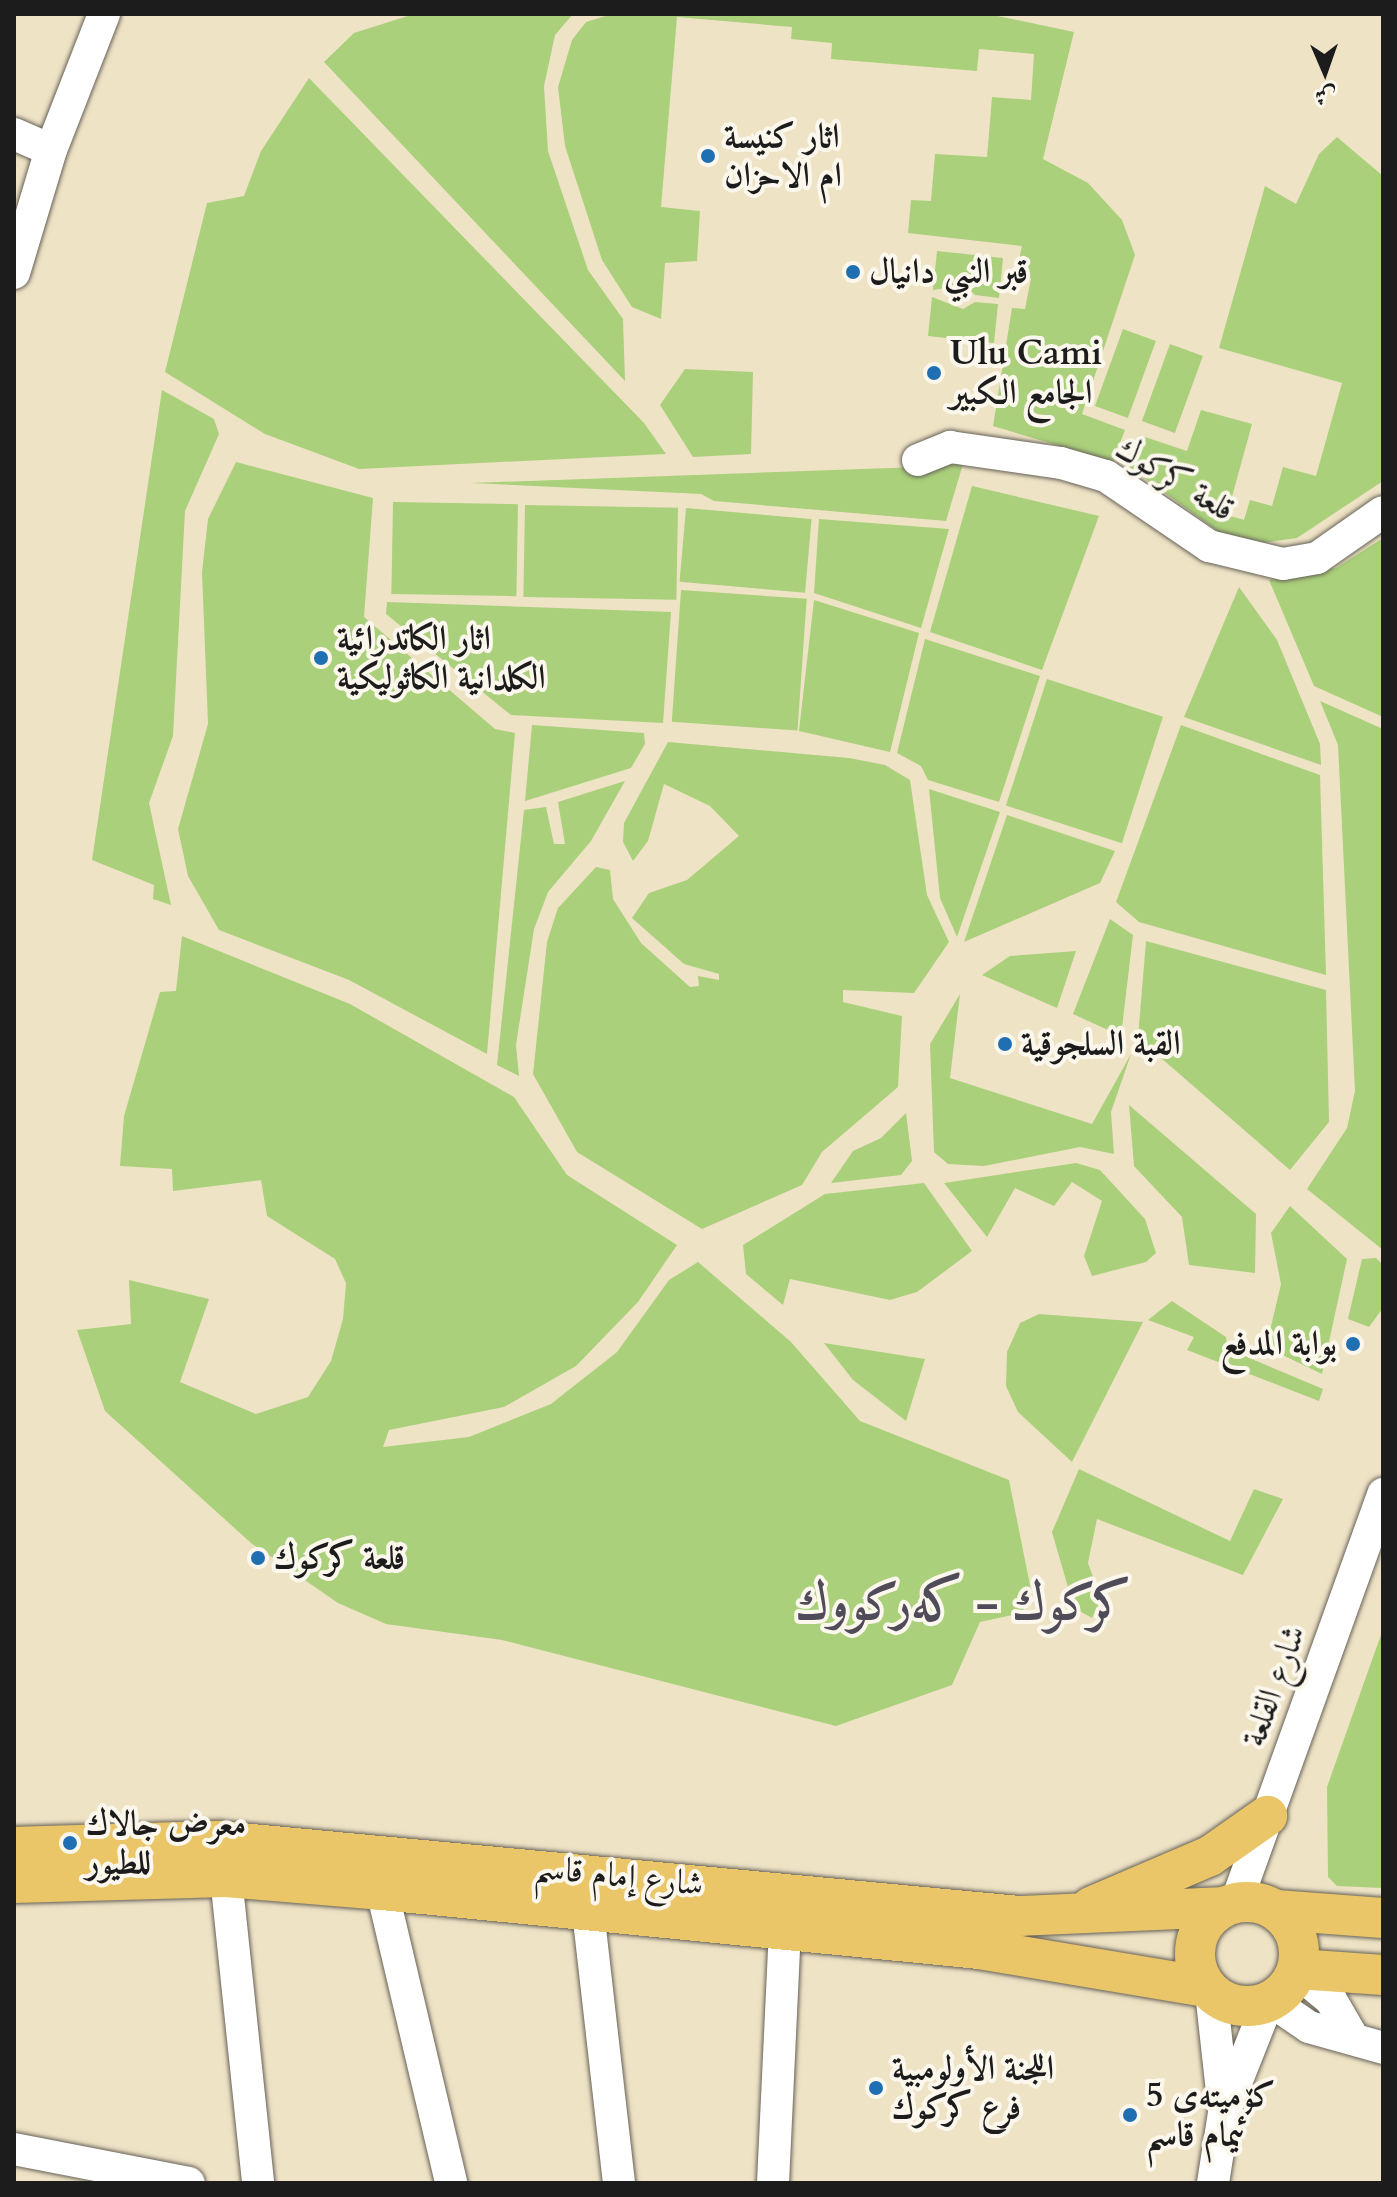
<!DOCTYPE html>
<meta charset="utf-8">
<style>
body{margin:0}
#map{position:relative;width:1397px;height:2197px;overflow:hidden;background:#efe3c6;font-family:Cardo,Amiri,serif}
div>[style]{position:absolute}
.green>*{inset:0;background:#aad07b;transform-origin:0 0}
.roads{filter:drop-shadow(0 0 2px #666258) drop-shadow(0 0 2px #666258)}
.minor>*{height:32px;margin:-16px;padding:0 16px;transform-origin:16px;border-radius:16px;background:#fff}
.major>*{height:40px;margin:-20px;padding:0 20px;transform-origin:20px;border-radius:20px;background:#ebc669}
.major>.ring{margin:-20px;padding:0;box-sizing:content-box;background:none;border:40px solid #ebc669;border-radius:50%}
.dots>*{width:22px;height:22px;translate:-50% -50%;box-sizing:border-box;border:4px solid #fbf7ec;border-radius:50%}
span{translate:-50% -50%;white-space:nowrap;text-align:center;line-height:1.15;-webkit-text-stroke:8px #fbf7ec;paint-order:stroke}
.poi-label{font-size:34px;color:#1c1c1c;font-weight:700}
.left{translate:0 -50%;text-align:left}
.right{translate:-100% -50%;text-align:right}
.street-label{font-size:34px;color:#1c1c1c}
.town-label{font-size:50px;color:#504b59;font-weight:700}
.frame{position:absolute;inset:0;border:16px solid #1c1c1c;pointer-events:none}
.north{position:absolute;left:1285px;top:32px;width:80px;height:80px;-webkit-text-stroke:6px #fbf7ec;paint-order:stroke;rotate:178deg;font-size:22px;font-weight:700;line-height:32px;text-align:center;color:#1c1c1c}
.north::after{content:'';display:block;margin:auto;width:28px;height:36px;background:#1c1c1c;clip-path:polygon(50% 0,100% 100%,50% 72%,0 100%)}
</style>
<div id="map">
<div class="green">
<div style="clip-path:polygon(414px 14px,573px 14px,555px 35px,544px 86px,548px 151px,588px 270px,623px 319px,625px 381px,324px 62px,354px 33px)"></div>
<div style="clip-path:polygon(612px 14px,988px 14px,1074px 32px,1043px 159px,1088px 183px,1122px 220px,1135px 255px,1082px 414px,1125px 430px,1113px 462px,993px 426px,1012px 308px,1025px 309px,1031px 278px,1016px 274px,1022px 246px,908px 233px,911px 200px,931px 201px,935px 154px,987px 157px,992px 97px,1031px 100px,1034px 54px,979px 49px,977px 71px,831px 59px,832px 43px,791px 39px,792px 27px,677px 17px,661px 207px,700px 211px,697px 261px,665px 263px,661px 319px,632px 307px,602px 260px,565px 146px,558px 87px,572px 40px,586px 22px)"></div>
<div style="clip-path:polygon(309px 78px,644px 423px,666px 454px,359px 469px,265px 434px,165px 372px,207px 203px,244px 196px,261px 151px)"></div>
<div style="clip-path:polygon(1337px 137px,1383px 176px,1383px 481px,1297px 538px,1255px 544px,1219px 532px,1129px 467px,1139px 435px,1187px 451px,1201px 410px,1252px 424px,1227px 515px,1244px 520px,1250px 500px,1272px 506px,1283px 467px,1316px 476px,1342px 383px,1219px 348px,1265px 186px,1296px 204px,1319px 154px)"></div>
<div style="clip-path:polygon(937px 251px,1003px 258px,999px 298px,975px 295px,965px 285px,933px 290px)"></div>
<div style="clip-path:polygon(932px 297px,963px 309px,975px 302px,998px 304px,994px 343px,928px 336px)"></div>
<div style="left:1123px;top:329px;width:35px;height:82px;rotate:20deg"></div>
<div style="left:1170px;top:344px;width:35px;height:82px;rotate:20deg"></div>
<div style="clip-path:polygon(685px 369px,753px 372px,751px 454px,693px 457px,660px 405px)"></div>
<div style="clip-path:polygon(162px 390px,214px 419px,219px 434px,185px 511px,173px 736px,149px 803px,171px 905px,153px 899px,154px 885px,92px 860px)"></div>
<div style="clip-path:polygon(949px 457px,963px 464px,946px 521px,714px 501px,701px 494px,471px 483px,919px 467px)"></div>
<div style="clip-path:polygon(236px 462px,373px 498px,364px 617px,495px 729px,515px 733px,487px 1054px,349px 980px,219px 930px,188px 876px,178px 829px,208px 724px,202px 572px,208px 519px)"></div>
<div style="clip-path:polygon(972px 486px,1099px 516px,1042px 670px,930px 632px)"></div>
<div style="left:393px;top:502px;width:125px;height:92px;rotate:1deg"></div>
<div style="left:525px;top:505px;width:153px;height:92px;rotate:1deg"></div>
<div style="left:686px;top:508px;width:126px;height:74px;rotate:5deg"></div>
<div style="clip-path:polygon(819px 519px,949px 529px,921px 628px,814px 593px)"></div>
<div style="clip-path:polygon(1383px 538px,1383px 717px,1314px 686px,1269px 580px,1336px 568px)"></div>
<div style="clip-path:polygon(1239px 587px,1277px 640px,1320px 744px,1321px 765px,1184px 717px)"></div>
<div style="left:681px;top:590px;width:126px;height:132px;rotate:4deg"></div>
<div style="clip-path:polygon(814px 600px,919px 633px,890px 752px,799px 731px)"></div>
<div style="clip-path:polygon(387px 602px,671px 612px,663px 723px,511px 715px,386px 614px)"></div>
<div style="clip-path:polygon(925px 639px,1040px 676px,999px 802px,928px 780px,921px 766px,897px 753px)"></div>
<div style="left:1047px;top:679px;width:122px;height:133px;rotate:18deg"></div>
<div style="clip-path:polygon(1320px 701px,1383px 729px,1383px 1250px,1307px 1189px,1347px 1128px,1355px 1091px,1338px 745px)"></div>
<div style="clip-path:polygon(532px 725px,644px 733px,645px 744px,631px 768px,525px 801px)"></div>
<div style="clip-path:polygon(1181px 725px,1320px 775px,1326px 975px,1139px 922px,1116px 902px)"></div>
<div style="clip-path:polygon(668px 742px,849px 758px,885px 765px,910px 780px,927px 895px,949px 942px,914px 993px,843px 990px,843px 1002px,902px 1016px,898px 1087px,822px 1152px,802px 1185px,702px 1229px,577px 1152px,533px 1074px,547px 942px,558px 908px,596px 867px,610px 870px,613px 899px,641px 943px,690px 987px,699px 986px,698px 976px,719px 980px,719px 974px,684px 964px,632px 918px,649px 893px,687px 880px,739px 836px,710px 806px,664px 784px,648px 841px,633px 861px,623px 842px,624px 823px)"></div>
<div style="clip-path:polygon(625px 781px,591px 841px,548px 892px,534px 929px,516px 1045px,519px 1076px,497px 1065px,524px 810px,546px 807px,554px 844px,565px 844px,558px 802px)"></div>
<div style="clip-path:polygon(929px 789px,1000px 812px,957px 937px,940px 898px)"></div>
<div style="clip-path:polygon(1007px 815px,1115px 851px,1100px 883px,964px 942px)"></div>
<div style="clip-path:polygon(1110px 919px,1133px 935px,1121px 1036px,1073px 1014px)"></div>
<div style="clip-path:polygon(182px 936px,350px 1004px,514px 1097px,567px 1175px,677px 1245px,638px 1302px,576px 1366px,504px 1407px,389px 1430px,383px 1447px,469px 1437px,551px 1404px,617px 1352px,669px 1280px,698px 1262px,791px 1342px,860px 1421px,1009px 1480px,1031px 1590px,1022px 1613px,980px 1622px,952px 1685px,836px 1726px,502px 1640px,386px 1624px,338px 1603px,251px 1543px,105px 1411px,77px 1330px,131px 1324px,129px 1280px,209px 1299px,180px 1382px,256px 1414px,308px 1397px,331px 1361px,343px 1319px,346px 1283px,335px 1259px,267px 1216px,261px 1180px,173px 1191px,172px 1169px,120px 1166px,124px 1116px,160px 992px,176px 991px)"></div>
<div style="clip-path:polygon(1146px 941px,1326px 990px,1329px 1122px,1290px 1170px,1138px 1038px)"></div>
<div style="clip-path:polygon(1076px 951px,1057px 1008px,982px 975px,1010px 956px)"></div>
<div style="clip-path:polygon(960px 994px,950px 1078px,1092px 1124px,1131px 1054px,1111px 1112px,1114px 1154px,1080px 1147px,984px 1166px,948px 1164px,934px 1152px,930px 1044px)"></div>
<div style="clip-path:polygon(1129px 1105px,1256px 1214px,1255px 1273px,1189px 1265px,1182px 1217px,1134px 1166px)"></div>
<div style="clip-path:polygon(906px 1113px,912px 1161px,901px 1175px,831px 1183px,853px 1151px,881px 1138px)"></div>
<div style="clip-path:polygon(1076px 1163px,1100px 1170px,1145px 1219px,1156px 1253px,1146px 1262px,1092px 1276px,1084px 1256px,1102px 1201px,1072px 1182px,1054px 1206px,1015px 1188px,987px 1237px,944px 1183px)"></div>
<div style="clip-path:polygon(924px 1183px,972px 1251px,917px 1292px,890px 1300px,790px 1279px,783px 1305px,746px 1274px,743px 1245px,825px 1194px)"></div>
<div style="clip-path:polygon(1290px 1206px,1347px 1259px,1322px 1374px,1266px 1347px,1281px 1284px,1271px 1233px)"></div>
<div style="clip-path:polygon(1376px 1258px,1383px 1265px,1383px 1308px,1369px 1327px,1348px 1319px,1362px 1259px)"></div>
<div style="clip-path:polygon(1172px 1301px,1226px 1337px,1228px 1349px,1323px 1389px,1319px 1401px,1187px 1350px,1194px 1337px,1148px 1320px)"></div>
<div style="clip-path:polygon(1039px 1314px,1143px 1322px,1072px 1462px,1018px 1412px,1006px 1386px,1007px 1352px,1020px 1323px)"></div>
<div style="clip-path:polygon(824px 1343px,925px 1359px,906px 1421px,853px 1380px)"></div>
<div style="clip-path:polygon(1079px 1469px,1230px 1541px,1254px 1489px,1283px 1499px,1243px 1575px,1097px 1519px,1088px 1563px,1101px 1599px,1092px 1618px,1074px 1608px,1052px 1532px)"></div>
<div style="clip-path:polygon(1383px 1629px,1383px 1888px,1337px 1886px,1328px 1877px,1327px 1787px)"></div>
</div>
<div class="roads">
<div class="minor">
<div style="left:14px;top:134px;width:40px;rotate:23.4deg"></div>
<div style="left:14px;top:273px;width:128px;rotate:-73.3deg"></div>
<div style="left:51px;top:150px;width:146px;rotate:-68.7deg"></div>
<div style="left:918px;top:460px;width:35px;rotate:-22deg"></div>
<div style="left:950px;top:447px;width:112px;rotate:8.2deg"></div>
<div style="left:1061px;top:463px;width:47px;rotate:16.1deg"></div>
<div style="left:1106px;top:476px;width:125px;rotate:34.2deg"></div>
<div style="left:1209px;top:546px;width:76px;rotate:13.7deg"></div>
<div style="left:1283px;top:564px;width:35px;rotate:-10deg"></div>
<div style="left:1317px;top:558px;width:80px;rotate:-34.9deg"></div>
<div style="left:226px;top:1877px;width:308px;rotate:84deg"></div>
<div style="left:382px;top:1890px;width:301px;rotate:76.7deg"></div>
<div style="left:1236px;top:1903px;width:435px;rotate:-70.2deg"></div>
<div style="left:588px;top:1911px;width:274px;rotate:83.5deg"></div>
<div style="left:1297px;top:1972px;width:44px;rotate:39.5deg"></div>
<div style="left:1331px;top:2000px;width:44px;rotate:59.9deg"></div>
<div style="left:1211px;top:1992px;width:110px;rotate:83.7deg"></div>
<div style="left:1271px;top:2001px;width:46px;rotate:34.4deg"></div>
<div style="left:1309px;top:2027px;width:77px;rotate:15.8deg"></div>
<div style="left:14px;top:2149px;width:178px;rotate:11deg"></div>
<div style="left:773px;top:2183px;width:254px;rotate:-87.3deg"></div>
<div style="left:1213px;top:2183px;width:71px;rotate:-81.1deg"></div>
<div style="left:1224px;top:2113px;width:119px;rotate:-68.4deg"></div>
</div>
<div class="major">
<div style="left:14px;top:1847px;width:206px;rotate:-1.7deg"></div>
<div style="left:220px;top:1841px;width:803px;rotate:5.36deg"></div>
<div style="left:1019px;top:1916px;width:204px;rotate:-2.5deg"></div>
<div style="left:14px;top:1883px;width:212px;rotate:-1.6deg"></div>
<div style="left:226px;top:1877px;width:157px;rotate:4.8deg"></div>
<div style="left:382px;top:1890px;width:600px;rotate:5.64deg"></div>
<div style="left:979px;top:1949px;width:230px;rotate:9.5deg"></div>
<div class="ring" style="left:1195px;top:1902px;width:64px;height:64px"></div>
<div style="left:1091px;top:1907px;width:129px;rotate:-23.2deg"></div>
<div style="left:1210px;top:1856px;width:70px;rotate:-35.1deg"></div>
<div style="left:1276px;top:1910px;width:107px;rotate:4.3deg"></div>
<div style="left:1298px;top:1969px;width:85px;rotate:4deg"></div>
</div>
</div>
<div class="dots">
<div style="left:708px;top:156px;background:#1f6fb2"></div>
<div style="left:853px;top:272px;background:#1f6fb2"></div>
<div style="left:934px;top:373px;background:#1f6fb2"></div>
<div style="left:321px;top:658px;background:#1f6fb2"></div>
<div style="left:1005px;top:1044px;background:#1f6fb2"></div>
<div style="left:1353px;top:1344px;background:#1f6fb2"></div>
<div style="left:258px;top:1558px;background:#1f6fb2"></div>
<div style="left:70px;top:1843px;background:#1f6fb2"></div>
<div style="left:876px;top:2088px;background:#1f6fb2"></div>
<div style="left:1130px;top:2115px;background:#1f6fb2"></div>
</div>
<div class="poi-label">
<span class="left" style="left:724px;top:156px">اثار كنيسة<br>ام الاحزان</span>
<span class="left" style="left:869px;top:272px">قبر النبي دانيال</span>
<span class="left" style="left:950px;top:373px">Ulu Cami<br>الجامع الكبير</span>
<span class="left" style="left:337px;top:658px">اثار الكاتدرائية<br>الكلدانية الكاثوليكية</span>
<span class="left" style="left:1021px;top:1044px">القبة السلجوقية</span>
<span class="right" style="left:1337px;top:1344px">بوابة المدفع</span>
<span class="left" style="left:274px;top:1558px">قلعة كركوك</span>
<span class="left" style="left:86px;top:1843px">معرض جالاك<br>للطيور</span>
<span class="left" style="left:892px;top:2088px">اللجنة الأولومبية<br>فرع كركوك</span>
<span class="left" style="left:1146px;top:2115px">کۆمیتەی 5<br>ئیمام قاسم</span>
</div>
<div class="street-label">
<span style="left:1175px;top:479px;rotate:31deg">قلعة كركوك</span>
<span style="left:1274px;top:1686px;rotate:-70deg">شارع القلعة</span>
<span style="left:619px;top:1876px;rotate:6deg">شارع إمام قاسم</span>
</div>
<div class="town-label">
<span style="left:963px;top:1604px">كركوك - کەرکووك</span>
</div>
<div class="frame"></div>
<div class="north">ش</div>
</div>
